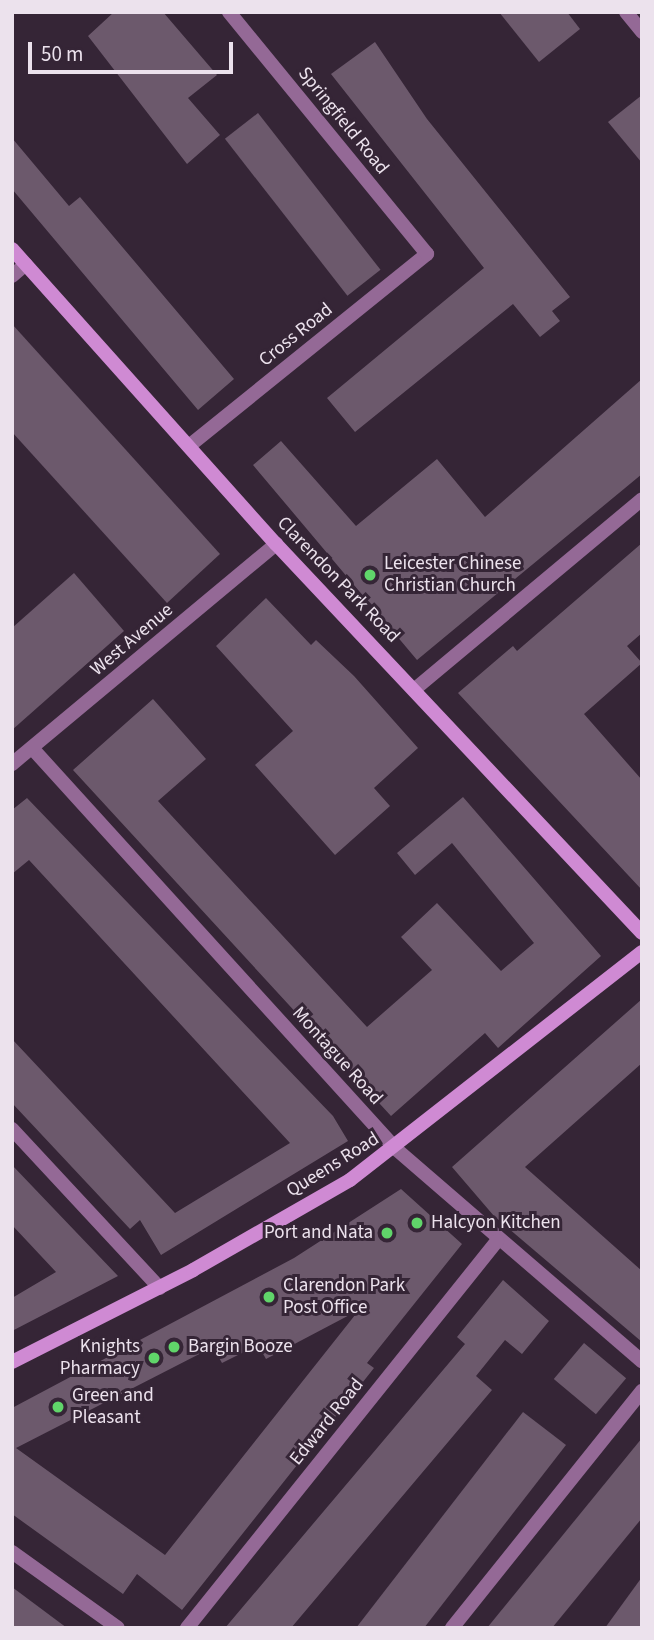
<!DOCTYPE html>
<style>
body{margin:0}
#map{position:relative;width:654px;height:1640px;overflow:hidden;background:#352536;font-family:"Source Sans 3",sans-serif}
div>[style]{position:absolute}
.building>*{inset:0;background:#6c596c;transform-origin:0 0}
.street>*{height:14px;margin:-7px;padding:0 7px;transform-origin:7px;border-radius:7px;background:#946996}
.secondary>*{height:14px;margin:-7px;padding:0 7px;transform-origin:7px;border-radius:7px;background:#cf8ad3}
.dots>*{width:19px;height:19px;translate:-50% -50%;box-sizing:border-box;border:4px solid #352536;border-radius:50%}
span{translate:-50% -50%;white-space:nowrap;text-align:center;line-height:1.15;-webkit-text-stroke:6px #352536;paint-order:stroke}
.street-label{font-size:19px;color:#ece2ed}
.poi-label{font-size:19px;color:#ece2ed}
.left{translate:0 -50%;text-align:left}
.right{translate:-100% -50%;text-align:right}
.frame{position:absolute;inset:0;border:14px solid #ece2ed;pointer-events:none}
.scale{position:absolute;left:28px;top:42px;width:205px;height:32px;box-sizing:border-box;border:4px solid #ece2ed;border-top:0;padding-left:9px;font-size:21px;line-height:24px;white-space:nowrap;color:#ece2ed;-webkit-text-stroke:5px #352536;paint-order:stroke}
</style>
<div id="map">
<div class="building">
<div style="clip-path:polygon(114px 12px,163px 12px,217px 75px,188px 98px,220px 135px,187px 164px,88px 36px)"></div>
<div style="clip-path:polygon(499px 12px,567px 12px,580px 29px,539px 62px)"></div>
<div style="clip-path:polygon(375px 42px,427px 119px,570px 297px,552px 311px,560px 321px,540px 337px,513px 304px,355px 432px,327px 398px,484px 268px,331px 74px)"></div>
<div style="clip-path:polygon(642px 95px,642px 163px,608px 122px)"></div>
<div style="left:258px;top:113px;width:199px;height:42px;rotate:52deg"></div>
<div style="clip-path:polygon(12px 138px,69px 206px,80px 197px,234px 379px,198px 410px,12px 189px)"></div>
<div style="clip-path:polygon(12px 324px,220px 554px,167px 603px,12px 432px)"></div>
<div style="clip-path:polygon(642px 379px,642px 474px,417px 660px,253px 465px,281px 441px,356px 526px,437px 459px,485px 517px)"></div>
<div style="clip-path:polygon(642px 543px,642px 633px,627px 646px,642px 663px,584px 714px,642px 780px,642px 890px,458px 693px,513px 646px,517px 651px)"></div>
<div style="clip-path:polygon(74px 573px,124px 631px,12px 730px,12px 628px)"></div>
<div style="clip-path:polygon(266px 598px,311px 645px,316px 640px,354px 676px,418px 748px,374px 788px,390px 806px,335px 855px,255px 765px,293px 731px,216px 646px)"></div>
<div style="clip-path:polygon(153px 699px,206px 759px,158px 801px,367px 1027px,432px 970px,401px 937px,437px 903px,501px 971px,534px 943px,452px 843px,415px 875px,397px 853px,463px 797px,601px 956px,498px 1048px,485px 1033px,391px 1116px,73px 770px)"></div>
<div style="clip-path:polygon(27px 798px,333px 1116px,348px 1141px,161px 1255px,140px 1220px,130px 1229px,12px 1103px,12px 1039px,175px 1213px,290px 1143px,29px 860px,12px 874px,12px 810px)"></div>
<div style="clip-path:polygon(642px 999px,642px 1063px,525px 1167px,642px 1271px,642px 1342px,494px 1216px,452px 1167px)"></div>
<div style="clip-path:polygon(12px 1165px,118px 1276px,12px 1331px,12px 1298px,56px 1272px,12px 1225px)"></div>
<div style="clip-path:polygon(evenodd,401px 1189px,462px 1244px,367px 1363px,374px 1368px,182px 1610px,137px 1574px,123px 1594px,12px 1514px,12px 1408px,294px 1258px,401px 1189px,359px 1310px,165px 1555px,16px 1448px,213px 1347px,222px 1363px,258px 1345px,266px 1359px,359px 1310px)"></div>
<div style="clip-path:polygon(503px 1280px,549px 1321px,522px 1354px,505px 1340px,476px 1376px,492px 1390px,291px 1628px,225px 1628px,465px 1344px,457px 1337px)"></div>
<div style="left:584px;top:1343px;width:55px;height:47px;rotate:40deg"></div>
<div style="clip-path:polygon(523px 1412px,566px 1445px,424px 1628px,356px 1628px)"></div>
<div style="clip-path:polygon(642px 1438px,642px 1518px,552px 1628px,487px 1628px)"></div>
<div style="clip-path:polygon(642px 1577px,642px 1628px,605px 1628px)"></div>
<div style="clip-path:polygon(12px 1587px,67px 1628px,12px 1628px)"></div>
</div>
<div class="street">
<div style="left:626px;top:12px;width:26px;rotate:51deg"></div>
<div style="left:12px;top:276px;width:18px;rotate:-41deg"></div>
<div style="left:189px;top:446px;width:306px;rotate:-38.9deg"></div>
<div style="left:427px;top:254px;width:313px;rotate:-129.3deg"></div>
<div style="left:415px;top:689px;width:296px;rotate:-39.9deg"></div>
<div style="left:32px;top:748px;width:542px;rotate:47.77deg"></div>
<div style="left:396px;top:1149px;width:325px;rotate:40.8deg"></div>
<div style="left:12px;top:764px;width:344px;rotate:-39.8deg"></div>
<div style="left:12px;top:1129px;width:217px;rotate:47.1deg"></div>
<div style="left:12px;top:1552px;width:130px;rotate:35.6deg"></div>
<div style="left:187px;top:1628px;width:496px;rotate:-51.3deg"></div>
<div style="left:452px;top:1628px;width:304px;rotate:-51.3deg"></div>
</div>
<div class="secondary">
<div style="left:12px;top:249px;width:396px;rotate:48.2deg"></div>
<div style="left:276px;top:544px;width:534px;rotate:46.74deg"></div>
<div style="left:12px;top:1362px;width:203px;rotate:-26.9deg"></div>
<div style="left:193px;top:1270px;width:181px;rotate:-29.8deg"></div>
<div style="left:350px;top:1180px;width:370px;rotate:-38deg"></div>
</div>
<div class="dots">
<div style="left:370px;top:575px;background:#60d56a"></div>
<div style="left:417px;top:1223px;background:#60d56a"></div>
<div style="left:387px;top:1233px;background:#60d56a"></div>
<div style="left:269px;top:1297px;background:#60d56a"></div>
<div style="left:174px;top:1347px;background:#60d56a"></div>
<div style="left:154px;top:1358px;background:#60d56a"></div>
<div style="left:58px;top:1407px;background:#60d56a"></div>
</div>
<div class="street-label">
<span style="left:343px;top:121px;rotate:51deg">Springfield Road</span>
<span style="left:296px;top:335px;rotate:-39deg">Cross Road</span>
<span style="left:338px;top:580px;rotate:46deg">Clarendon Park Road</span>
<span style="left:132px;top:640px;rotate:-40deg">West Avenue</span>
<span style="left:337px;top:1056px;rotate:48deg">Montague Road</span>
<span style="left:333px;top:1165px;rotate:-32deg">Queens Road</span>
<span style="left:327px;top:1422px;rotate:-51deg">Edward Road</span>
</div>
<div class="poi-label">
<span class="left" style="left:384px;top:575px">Leicester Chinese<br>Christian Church</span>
<span class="left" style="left:431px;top:1223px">Halcyon Kitchen</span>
<span class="right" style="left:373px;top:1233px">Port and Nata</span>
<span class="left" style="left:283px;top:1297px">Clarendon Park<br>Post Office</span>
<span class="right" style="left:140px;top:1358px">Knights<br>Pharmacy</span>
<span class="left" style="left:188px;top:1347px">Bargin Booze</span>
<span class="left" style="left:72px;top:1407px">Green and<br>Pleasant</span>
</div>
<div class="frame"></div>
<div class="scale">50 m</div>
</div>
